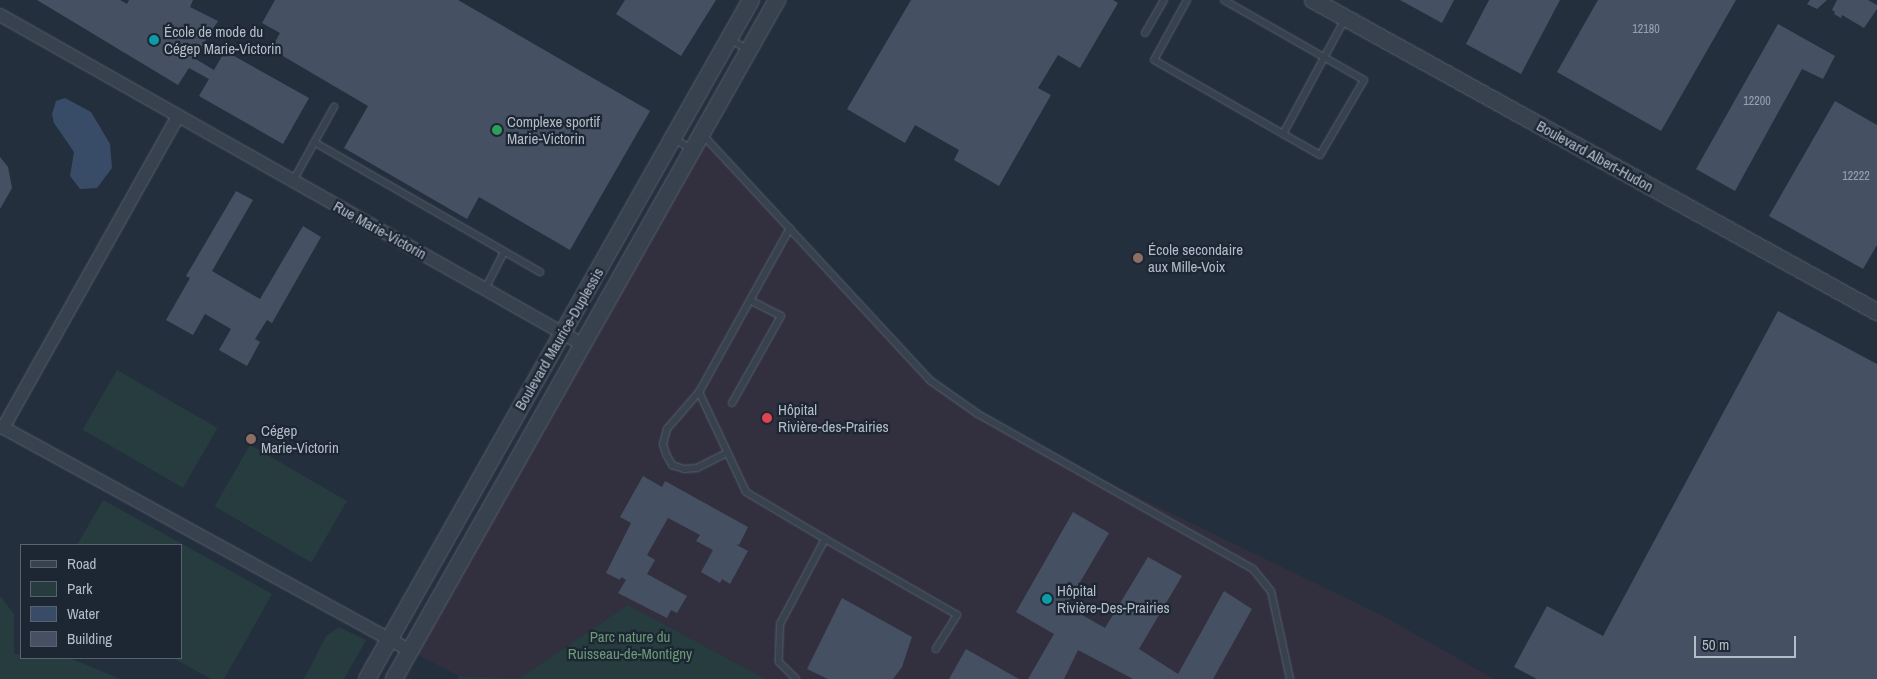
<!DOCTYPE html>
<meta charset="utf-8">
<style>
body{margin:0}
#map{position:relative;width:1877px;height:679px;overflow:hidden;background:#242f3e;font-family:"Archivo Narrow",sans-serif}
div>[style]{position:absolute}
.medical>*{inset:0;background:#32303f}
.green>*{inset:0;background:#263c3f;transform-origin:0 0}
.water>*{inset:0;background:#394c67}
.building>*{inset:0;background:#455162}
.roads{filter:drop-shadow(0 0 1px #565f6c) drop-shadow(0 0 1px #565f6c)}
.service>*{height:6px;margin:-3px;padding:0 3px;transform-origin:3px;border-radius:3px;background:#38414e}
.minor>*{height:12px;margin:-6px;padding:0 6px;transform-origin:6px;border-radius:6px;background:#38414e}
.tertiary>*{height:16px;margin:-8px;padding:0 8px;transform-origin:8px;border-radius:8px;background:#38414e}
.dots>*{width:14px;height:14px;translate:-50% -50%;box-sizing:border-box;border:2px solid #1d2633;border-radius:50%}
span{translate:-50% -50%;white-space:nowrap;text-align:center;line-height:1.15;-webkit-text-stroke:4.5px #1d2633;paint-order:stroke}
.number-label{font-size:12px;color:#98a1af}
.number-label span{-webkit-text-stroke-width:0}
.poi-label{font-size:15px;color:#b4bcc9}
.left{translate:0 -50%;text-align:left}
.street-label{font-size:15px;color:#b4bcc9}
.park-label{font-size:15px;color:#6b9a76}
.legend{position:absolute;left:20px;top:544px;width:162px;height:115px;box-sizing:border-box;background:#1d2633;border:1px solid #59626f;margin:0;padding:6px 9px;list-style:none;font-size:15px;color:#b4bcc9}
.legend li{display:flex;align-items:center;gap:10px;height:25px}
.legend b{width:25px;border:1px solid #59626f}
.scale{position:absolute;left:1694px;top:636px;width:102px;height:22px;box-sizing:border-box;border:2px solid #b4bcc9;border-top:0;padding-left:6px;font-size:15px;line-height:18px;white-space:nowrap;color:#b4bcc9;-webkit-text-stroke:4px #1d2633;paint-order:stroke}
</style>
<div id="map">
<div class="medical">
<div style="clip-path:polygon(702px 134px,931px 381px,1053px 456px,1385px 617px,1494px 679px,766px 679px,628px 605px,520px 678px,459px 676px,409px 650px)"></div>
</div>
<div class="green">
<div style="left:117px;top:370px;width:116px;height:69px;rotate:30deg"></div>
<div style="left:250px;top:445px;width:112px;height:71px;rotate:30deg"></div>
<div style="clip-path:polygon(103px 500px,272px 594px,224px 679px,211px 679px,173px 658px,181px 658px,181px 545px,77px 545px)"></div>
<div style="clip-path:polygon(0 596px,14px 614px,14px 654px,21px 654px,21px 658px,72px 659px,121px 679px,0 679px)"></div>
<div style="clip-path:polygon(628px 605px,766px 679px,457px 679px,459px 676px,520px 678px)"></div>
<div style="clip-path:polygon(339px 627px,366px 640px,344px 679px,304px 679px,326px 636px)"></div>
</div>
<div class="water">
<div style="clip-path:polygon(65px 98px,91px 112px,110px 144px,112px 168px,97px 188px,80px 189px,70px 176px,74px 152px,54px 123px,52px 114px,56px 101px)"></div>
</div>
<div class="building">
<div style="clip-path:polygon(37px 0,120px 0,127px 4px,129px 0,193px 0,190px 7px,218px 21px,194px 58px,214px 70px,225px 51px,309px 98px,283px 144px,199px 96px,209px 79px,189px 68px,178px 85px)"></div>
<div style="clip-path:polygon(275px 0,458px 0,650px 111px,570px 250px,479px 197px,467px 219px,344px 148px,368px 106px,271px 49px,280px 33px,262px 23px)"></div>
<div style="clip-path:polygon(625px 0,716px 0,681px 56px,616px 14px)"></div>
<div style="clip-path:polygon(911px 0,1113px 0,1118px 3px,1080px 68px,1058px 55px,1038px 88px,1051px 95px,999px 186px,954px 160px,959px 150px,915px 125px,905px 143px,847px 109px)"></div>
<div style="clip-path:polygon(1400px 0,1454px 0,1442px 23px)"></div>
<div style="clip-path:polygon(1489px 0,1560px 0,1521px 74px,1466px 44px)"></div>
<div style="clip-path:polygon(1598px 0,1736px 0,1661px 131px,1557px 72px)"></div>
<div style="clip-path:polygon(1810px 0,1827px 0,1817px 9px,1807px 4px)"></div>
<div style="clip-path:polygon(1837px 0,1868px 0,1877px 5px,1877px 9px,1864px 28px,1842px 15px,1841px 18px,1834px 14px,1835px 12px,1832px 10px)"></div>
<div style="clip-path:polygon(1778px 24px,1835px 56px,1823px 79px,1802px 69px,1735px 191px,1696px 169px)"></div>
<div style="clip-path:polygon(1835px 101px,1877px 125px,1877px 245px,1863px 269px,1769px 216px)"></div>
<div style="clip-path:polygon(0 157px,8px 167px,12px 188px,0 209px)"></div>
<div style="clip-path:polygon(236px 191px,253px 200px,212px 271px,260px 299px,303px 226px,321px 237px,272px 323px,267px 320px,255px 339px,260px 342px,247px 366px,219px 350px,231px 329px,205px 314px,193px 335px,166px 320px,190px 278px,186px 276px)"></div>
<div style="clip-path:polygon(1778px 311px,1877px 364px,1877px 679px,1537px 679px,1514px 667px,1547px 606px,1603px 636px)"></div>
<div style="clip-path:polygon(643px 476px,662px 487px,665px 481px,748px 527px,739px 545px,735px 544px,748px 551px,730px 584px,722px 579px,720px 583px,701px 572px,713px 550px,696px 541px,700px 535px,668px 518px,647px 555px,655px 560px,647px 574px,687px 596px,677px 613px,671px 610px,667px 618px,618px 593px,626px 580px,621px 577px,620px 580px,606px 573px,631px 523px,620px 517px)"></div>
<div style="clip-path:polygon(1073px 512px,1109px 533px,1066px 606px,1105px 628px,1148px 557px,1182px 576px,1139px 649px,1178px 674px,1224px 591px,1252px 609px,1213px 679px,1133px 679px,1078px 650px,1064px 679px,1028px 679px,1054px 634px,1016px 612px)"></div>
<div style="clip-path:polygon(842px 598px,912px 637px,902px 667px,893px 679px,828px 679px,807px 669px)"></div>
<div style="clip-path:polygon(966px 649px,1019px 679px,949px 679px)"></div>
</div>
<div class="roads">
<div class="service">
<div style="left:1187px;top:0;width:68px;rotate:118.8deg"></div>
<div style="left:1154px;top:60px;width:191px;rotate:29.8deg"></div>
<div style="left:1320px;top:155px;width:87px;rotate:-59.6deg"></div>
<div style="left:1364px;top:80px;width:161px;rotate:-150.3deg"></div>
<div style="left:1145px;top:33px;width:38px;rotate:-60deg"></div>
<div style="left:730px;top:39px;width:21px;rotate:31deg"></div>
<div style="left:702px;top:134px;width:337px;rotate:47.2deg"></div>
<div style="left:931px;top:381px;width:57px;rotate:35.1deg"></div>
<div style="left:978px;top:414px;width:316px;rotate:29.4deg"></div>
<div style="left:1253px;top:569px;width:28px;rotate:51deg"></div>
<div style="left:1271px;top:591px;width:90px;rotate:77.8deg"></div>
<div style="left:1283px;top:134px;width:131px;rotate:-61.7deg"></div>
<div style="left:673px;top:138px;width:22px;rotate:32deg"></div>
<div style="left:314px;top:142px;width:261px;rotate:29.9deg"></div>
<div style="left:293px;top:181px;width:85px;rotate:-61deg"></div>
<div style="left:790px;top:228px;width:188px;rotate:119deg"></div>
<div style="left:699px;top:392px;width:110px;rotate:64.8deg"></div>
<div style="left:746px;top:492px;width:92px;rotate:30.7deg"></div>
<div style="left:825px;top:539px;width:96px;rotate:117.9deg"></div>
<div style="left:780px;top:624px;width:38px;rotate:92deg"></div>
<div style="left:779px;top:662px;width:24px;rotate:45deg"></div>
<div style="left:485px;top:289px;width:42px;rotate:-62.8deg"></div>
<div style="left:699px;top:392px;width:49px;rotate:130.9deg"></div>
<div style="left:667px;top:429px;width:16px;rotate:105deg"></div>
<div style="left:663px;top:444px;width:10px;rotate:73deg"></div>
<div style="left:666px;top:454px;width:13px;rotate:61deg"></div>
<div style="left:672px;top:465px;width:13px;rotate:18deg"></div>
<div style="left:684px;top:469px;width:13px;rotate:-4deg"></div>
<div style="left:697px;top:468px;width:34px;rotate:-27deg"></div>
<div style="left:732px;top:403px;width:100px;rotate:-60.6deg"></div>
<div style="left:781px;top:316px;width:35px;rotate:-153deg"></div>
<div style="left:825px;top:539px;width:152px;rotate:29.9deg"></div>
<div style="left:957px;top:615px;width:40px;rotate:122deg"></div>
</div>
<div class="minor">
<div style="left:0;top:15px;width:669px;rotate:29.48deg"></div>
<div style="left:0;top:426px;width:466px;rotate:28.7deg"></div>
<div style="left:3px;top:428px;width:358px;rotate:-60.7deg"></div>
</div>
<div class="tertiary">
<div style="left:1313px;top:0;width:645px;rotate:28.95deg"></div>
<div style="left:367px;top:679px;width:780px;rotate:-60.51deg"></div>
<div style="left:394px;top:679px;width:780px;rotate:-60.57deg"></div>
</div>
</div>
<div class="dots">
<div style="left:154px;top:40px;background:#0f9aa8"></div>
<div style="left:497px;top:130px;background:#2e9e5b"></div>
<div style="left:1138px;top:258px;background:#8d6e63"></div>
<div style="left:767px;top:418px;background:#e0444e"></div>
<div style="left:251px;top:439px;background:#8d6e63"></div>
<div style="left:1047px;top:599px;background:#0f9aa8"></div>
</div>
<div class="number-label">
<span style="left:1646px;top:30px">12180</span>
<span style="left:1757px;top:102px">12200</span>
<span style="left:1856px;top:177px">12222</span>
</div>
<div class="poi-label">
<span class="left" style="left:164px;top:40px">École de mode du<br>Cégep Marie-Victorin</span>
<span class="left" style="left:507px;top:130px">Complexe sportif<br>Marie-Victorin</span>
<span class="left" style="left:1148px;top:258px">École secondaire<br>aux Mille-Voix</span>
<span class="left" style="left:778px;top:418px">Hôpital<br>Rivière-des-Prairies</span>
<span class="left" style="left:261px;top:439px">Cégep<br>Marie-Victorin</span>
<span class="left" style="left:1057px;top:599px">Hôpital<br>Rivière-Des-Prairies</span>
</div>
<div class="street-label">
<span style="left:1595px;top:156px;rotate:29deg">Boulevard Albert-Hudon</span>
<span style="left:380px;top:230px;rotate:29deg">Rue Marie-Victorin</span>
<span style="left:559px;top:339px;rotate:-60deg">Boulevard Maurice-Duplessis</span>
</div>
<div class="park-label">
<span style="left:630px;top:645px">Parc nature du<br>Ruisseau-de-Montigny</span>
</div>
<ul class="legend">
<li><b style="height:6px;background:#38414e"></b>Road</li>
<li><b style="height:14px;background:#263c3f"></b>Park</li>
<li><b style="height:14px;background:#394c67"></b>Water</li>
<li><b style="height:14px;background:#455162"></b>Building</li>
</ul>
<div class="scale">50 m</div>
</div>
